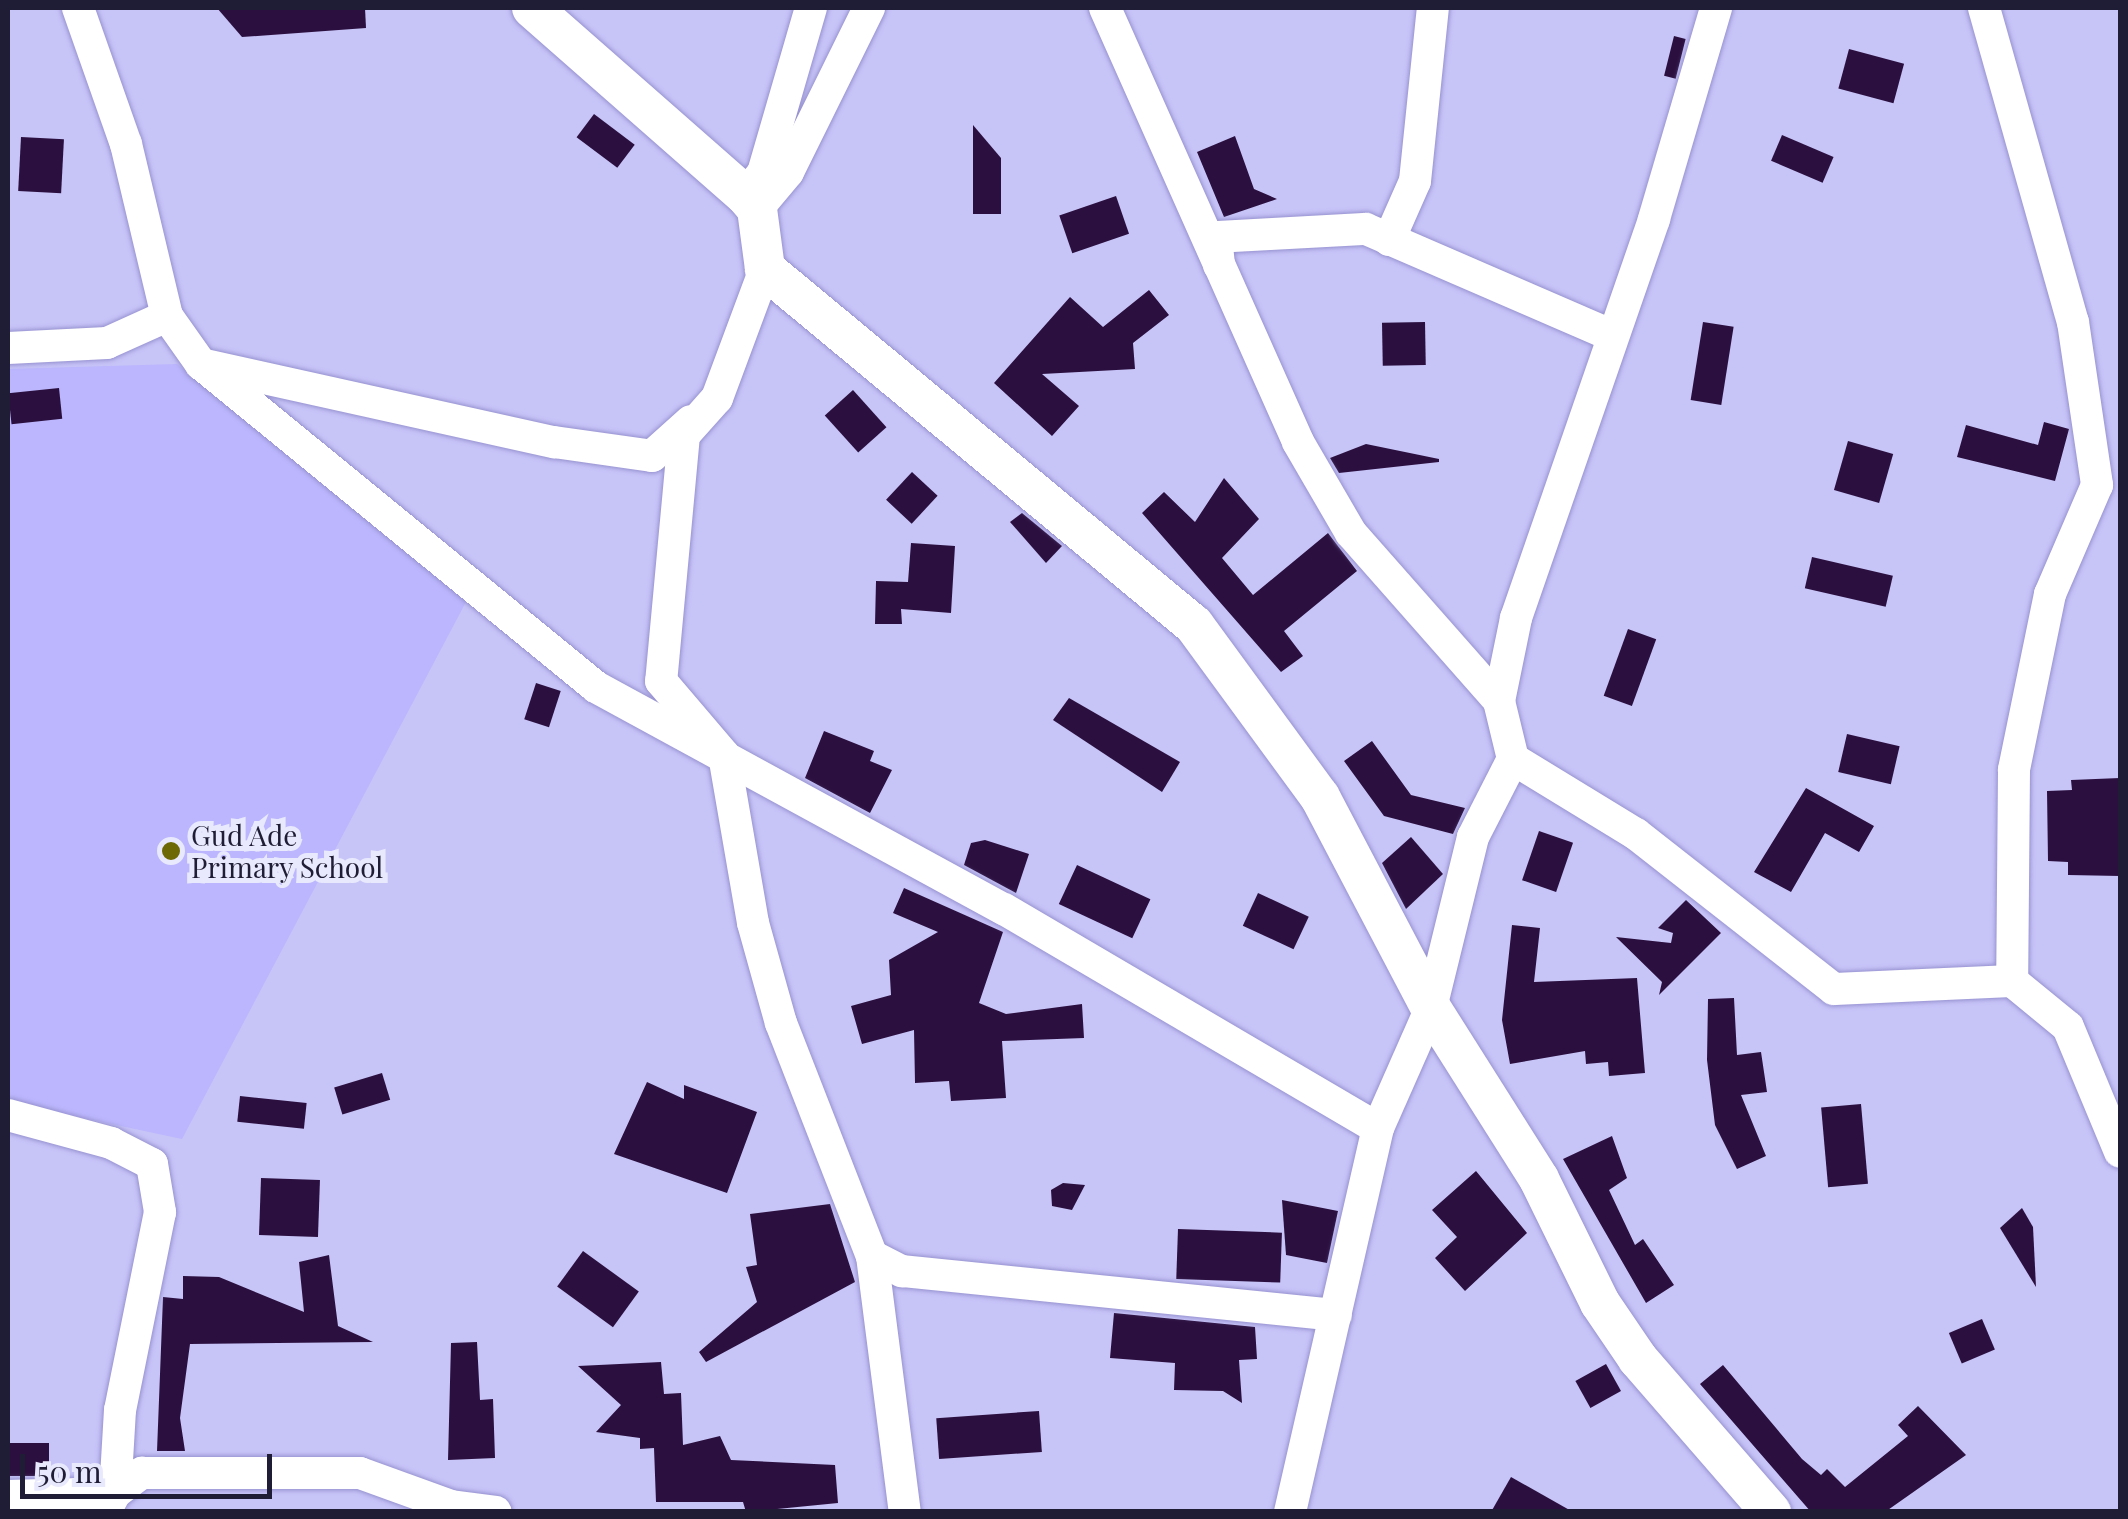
<!DOCTYPE html>
<style>
body{margin:0}
#map{position:relative;width:2128px;height:1519px;overflow:hidden;background:#c7c4f8;font-family:"Playfair Display",serif}
div>[style]{position:absolute}
.built>*{inset:0;background:#bbb6fd}
.building>*{inset:0;background:#2b103f;transform-origin:0 0}
.roads{filter:drop-shadow(0 0 2px #9792d0) drop-shadow(0 0 2px #9792d0)}
.minor>*{height:32px;margin:-16px;padding:0 16px;transform-origin:16px;border-radius:16px;background:#fff}
.tertiary>*{height:40px;margin:-20px;padding:0 20px;transform-origin:20px;border-radius:20px;background:#fff}
.dots>*{width:28px;height:28px;translate:-50% -50%;box-sizing:border-box;border:5px solid #e9e9fd;border-radius:50%}
span{translate:-50% -50%;white-space:nowrap;text-align:center;line-height:1.15;-webkit-text-stroke:10px #e9e9fd;paint-order:stroke}
.poi-label{font-size:28px;color:#1f1d35}
.left{translate:0 -50%;text-align:left}
.frame{position:absolute;inset:0;border:10px solid #1f1d35;pointer-events:none}
.scale{position:absolute;left:20px;top:1454px;width:252px;height:45px;box-sizing:border-box;border:5px solid #1f1d35;border-top:0;padding-left:12px;font-size:30px;line-height:35px;white-space:nowrap;color:#1f1d35;-webkit-text-stroke:8px #e9e9fd;paint-order:stroke}
</style>
<div id="map">
<div class="built">
<div style="clip-path:polygon(177px 364px,467px 600px,182px 1139px,8px 1102px,8px 369px)"></div>
</div>
<div class="building">
<div style="clip-path:polygon(217px 8px,365px 8px,366px 28px,242px 37px)"></div>
<div style="left:1674px;top:36px;width:12px;height:41px;rotate:14deg"></div>
<div style="left:1849px;top:49px;width:57px;height:41px;rotate:15deg"></div>
<div style="left:594px;top:114px;width:51px;height:29px;rotate:37deg"></div>
<div style="clip-path:polygon(973px 125px,1001px 158px,1001px 214px,973px 214px)"></div>
<div style="left:1782px;top:135px;width:56px;height:28px;rotate:23deg"></div>
<div style="clip-path:polygon(1235px 136px,1254px 189px,1277px 199px,1224px 217px,1197px 152px)"></div>
<div style="left:21px;top:137px;width:43px;height:54px;rotate:3deg"></div>
<div style="left:1116px;top:196px;width:40px;height:60px;rotate:71deg"></div>
<div style="clip-path:polygon(1149px 290px,1169px 315px,1133px 343px,1135px 369px,1042px 374px,1079px 406px,1052px 436px,994px 383px,1070px 297px,1103px 327px)"></div>
<div style="left:1425px;top:322px;width:43px;height:43px;rotate:89deg"></div>
<div style="left:1703px;top:322px;width:31px;height:79px;rotate:9deg"></div>
<div style="left:59px;top:388px;width:31px;height:51px;rotate:84deg"></div>
<div style="left:853px;top:390px;width:50px;height:38px;rotate:48deg"></div>
<div style="clip-path:polygon(2044px 422px,2069px 429px,2055px 481px,1957px 457px,1966px 425px,2038px 445px)"></div>
<div style="left:1848px;top:441px;width:47px;height:51px;rotate:16deg"></div>
<div style="clip-path:polygon(1366px 444px,1439px 459px,1439px 462px,1339px 473px,1330px 458px)"></div>
<div style="left:912px;top:472px;width:35px;height:38px;rotate:43deg"></div>
<div style="clip-path:polygon(1224px 478px,1259px 519px,1222px 558px,1253px 595px,1328px 533px,1357px 571px,1284px 631px,1303px 656px,1281px 672px,1142px 513px,1164px 492px,1195px 522px)"></div>
<div style="clip-path:polygon(1022px 513px,1062px 546px,1046px 563px,1010px 522px)"></div>
<div style="clip-path:polygon(911px 543px,955px 546px,951px 613px,901px 609px,902px 624px,875px 624px,876px 581px,908px 582px)"></div>
<div style="left:1812px;top:557px;width:83px;height:32px;rotate:13deg"></div>
<div style="left:1628px;top:629px;width:30px;height:71px;rotate:20deg"></div>
<div style="left:536px;top:683px;width:26px;height:38px;rotate:18deg"></div>
<div style="clip-path:polygon(1069px 698px,1180px 762px,1162px 792px,1053px 720px)"></div>
<div style="clip-path:polygon(824px 731px,874px 751px,870px 761px,892px 770px,870px 813px,805px 778px)"></div>
<div style="left:1847px;top:734px;width:54px;height:39px;rotate:13deg"></div>
<div style="clip-path:polygon(1372px 741px,1411px 795px,1465px 808px,1453px 834px,1384px 816px,1344px 761px)"></div>
<div style="clip-path:polygon(2120px 778px,2120px 876px,2068px 875px,2068px 862px,2048px 861px,2047px 791px,2072px 790px,2071px 780px)"></div>
<div style="clip-path:polygon(1806px 788px,1874px 826px,1859px 852px,1825px 833px,1791px 892px,1754px 872px)"></div>
<div style="left:1539px;top:831px;width:36px;height:52px;rotate:19deg"></div>
<div style="clip-path:polygon(1411px 837px,1443px 874px,1406px 909px,1382px 863px)"></div>
<div style="clip-path:polygon(985px 840px,1029px 854px,1016px 893px,964px 865px,971px 843px)"></div>
<div style="left:1077px;top:865px;width:81px;height:43px;rotate:25deg"></div>
<div style="clip-path:polygon(904px 888px,1003px 932px,979px 1003px,1006px 1014px,1082px 1004px,1084px 1038px,1002px 1041px,1006px 1098px,951px 1101px,949px 1081px,915px 1083px,914px 1030px,862px 1044px,851px 1006px,891px 995px,889px 960px,938px 932px,893px 913px)"></div>
<div style="left:1258px;top:893px;width:56px;height:36px;rotate:25deg"></div>
<div style="clip-path:polygon(1686px 900px,1721px 933px,1659px 995px,1662px 982px,1616px 937px,1671px 943px,1673px 933px,1658px 928px)"></div>
<div style="clip-path:polygon(1512px 925px,1540px 928px,1534px 982px,1637px 978px,1645px 1073px,1609px 1076px,1608px 1062px,1586px 1064px,1585px 1051px,1510px 1064px,1502px 1020px)"></div>
<div style="clip-path:polygon(1734px 998px,1737px 1055px,1761px 1052px,1767px 1092px,1741px 1095px,1766px 1156px,1737px 1169px,1715px 1125px,1707px 1060px,1708px 999px)"></div>
<div style="left:382px;top:1073px;width:28px;height:50px;rotate:73deg"></div>
<div style="clip-path:polygon(647px 1082px,684px 1099px,684px 1085px,757px 1112px,727px 1193px,614px 1154px)"></div>
<div style="left:240px;top:1096px;width:67px;height:26px;rotate:6deg"></div>
<div style="left:1861px;top:1104px;width:80px;height:40px;rotate:85deg"></div>
<div style="clip-path:polygon(1612px 1136px,1627px 1178px,1609px 1190px,1635px 1245px,1643px 1239px,1674px 1285px,1646px 1303px,1563px 1159px)"></div>
<div style="clip-path:polygon(1476px 1171px,1527px 1233px,1465px 1291px,1435px 1258px,1457px 1237px,1432px 1210px)"></div>
<div style="left:261px;top:1178px;width:59px;height:57px;rotate:2deg"></div>
<div style="clip-path:polygon(1063px 1183px,1085px 1185px,1072px 1210px,1052px 1206px,1051px 1190px)"></div>
<div style="clip-path:polygon(1282px 1200px,1338px 1211px,1327px 1263px,1286px 1255px)"></div>
<div style="clip-path:polygon(830px 1204px,855px 1282px,706px 1362px,699px 1352px,757px 1302px,746px 1267px,757px 1265px,750px 1214px)"></div>
<div style="clip-path:polygon(2022px 1208px,2033px 1227px,2036px 1287px,2000px 1228px)"></div>
<div style="left:1178px;top:1229px;width:104px;height:50px;rotate:2deg"></div>
<div style="left:583px;top:1251px;width:69px;height:44px;rotate:36deg"></div>
<div style="clip-path:polygon(329px 1255px,338px 1326px,373px 1342px,190px 1344px,180px 1418px,185px 1451px,157px 1451px,163px 1297px,183px 1299px,183px 1276px,219px 1277px,304px 1312px,299px 1262px)"></div>
<div style="clip-path:polygon(1114px 1313px,1255px 1327px,1257px 1359px,1239px 1360px,1242px 1403px,1223px 1391px,1174px 1390px,1175px 1363px,1110px 1358px)"></div>
<div style="left:1982px;top:1319px;width:33px;height:36px;rotate:67deg"></div>
<div style="clip-path:polygon(477px 1342px,480px 1400px,493px 1399px,495px 1458px,448px 1460px,451px 1343px)"></div>
<div style="clip-path:polygon(661px 1362px,664px 1394px,681px 1393px,683px 1445px,720px 1436px,731px 1460px,835px 1465px,838px 1503px,746px 1512px,743px 1502px,656px 1502px,654px 1448px,640px 1449px,640px 1438px,596px 1432px,621px 1405px,578px 1366px)"></div>
<div style="left:1606px;top:1364px;width:31px;height:35px;rotate:61deg"></div>
<div style="clip-path:polygon(1723px 1365px,1802px 1459px,1821px 1475px,1827px 1469px,1845px 1487px,1908px 1436px,1898px 1425px,1918px 1406px,1966px 1455px,1885px 1512px,1811px 1512px,1700px 1384px)"></div>
<div style="left:1039px;top:1411px;width:41px;height:103px;rotate:86deg"></div>
<div style="left:8px;top:1443px;width:41px;height:33px"></div>
<div style="clip-path:polygon(1511px 1477px,1573px 1512px,1491px 1512px)"></div>
</div>
<div class="roads">
<div class="minor">
<div style="left:78px;top:8px;width:144px;rotate:70.6deg"></div>
<div style="left:126px;top:144px;width:177px;rotate:76.6deg"></div>
<div style="left:1105px;top:8px;width:475px;rotate:66deg"></div>
<div style="left:1298px;top:442px;width:105px;rotate:59.8deg"></div>
<div style="left:1351px;top:533px;width:224px;rotate:48.6deg"></div>
<div style="left:1984px;top:8px;width:326px;rotate:74.2deg"></div>
<div style="left:2073px;top:322px;width:165px;rotate:81.6deg"></div>
<div style="left:2097px;top:485px;width:119px;rotate:113.3deg"></div>
<div style="left:2050px;top:594px;width:180px;rotate:101.6deg"></div>
<div style="left:2014px;top:770px;width:211px;rotate:90.5deg"></div>
<div style="left:2012px;top:981px;width:72px;rotate:39.4deg"></div>
<div style="left:2068px;top:1027px;width:135px;rotate:67.4deg"></div>
<div style="left:745px;top:195px;width:28px;rotate:-51deg"></div>
<div style="left:763px;top:173px;width:172px;rotate:-73.8deg"></div>
<div style="left:757px;top:209px;width:48px;rotate:-50deg"></div>
<div style="left:788px;top:172px;width:183px;rotate:-63.7deg"></div>
<div style="left:1389px;top:240px;width:64px;rotate:-66.2deg"></div>
<div style="left:1415px;top:181px;width:174px;rotate:-84.1deg"></div>
<div style="left:1219px;top:265px;width:28px;rotate:-96deg"></div>
<div style="left:1216px;top:237px;width:150px;rotate:-3.1deg"></div>
<div style="left:1366px;top:229px;width:265px;rotate:23.4deg"></div>
<div style="left:765px;top:269px;width:138px;rotate:110.4deg"></div>
<div style="left:717px;top:398px;width:50px;rotate:131.7deg"></div>
<div style="left:684px;top:435px;width:247px;rotate:95.3deg"></div>
<div style="left:661px;top:681px;width:97px;rotate:49.6deg"></div>
<div style="left:724px;top:755px;width:170px;rotate:80.2deg"></div>
<div style="left:753px;top:923px;width:104px;rotate:74.4deg"></div>
<div style="left:781px;top:1023px;width:250px;rotate:68.7deg"></div>
<div style="left:872px;top:1256px;width:258px;rotate:82.7deg"></div>
<div style="left:8px;top:348px;width:99px;rotate:-2.9deg"></div>
<div style="left:107px;top:343px;width:66px;rotate:-24.2deg"></div>
<div style="left:167px;top:316px;width:59px;rotate:54.7deg"></div>
<div style="left:201px;top:364px;width:362px;rotate:12.5deg"></div>
<div style="left:554px;top:442px;width:99px;rotate:8.1deg"></div>
<div style="left:652px;top:456px;width:52px;rotate:-41.9deg"></div>
<div style="left:201px;top:364px;width:510px;rotate:39.27deg"></div>
<div style="left:596px;top:687px;width:464px;rotate:28.6deg"></div>
<div style="left:1004px;top:909px;width:433px;rotate:30.4deg"></div>
<div style="left:1513px;top:759px;width:144px;rotate:31.4deg"></div>
<div style="left:1636px;top:834px;width:251px;rotate:38.1deg"></div>
<div style="left:1834px;top:989px;width:178px;rotate:-2.6deg"></div>
<div style="left:8px;top:1115px;width:107px;rotate:15.2deg"></div>
<div style="left:111px;top:1143px;width:46px;rotate:27.1deg"></div>
<div style="left:152px;top:1164px;width:49px;rotate:80.5deg"></div>
<div style="left:160px;top:1212px;width:202px;rotate:101.4deg"></div>
<div style="left:120px;top:1410px;width:83px;rotate:93.4deg"></div>
<div style="left:115px;top:1493px;width:21px;rotate:118deg"></div>
<div style="left:872px;top:1256px;width:34px;rotate:27deg"></div>
<div style="left:902px;top:1271px;width:436px;rotate:5.8deg"></div>
<div style="left:8px;top:1496px;width:107px;rotate:-1.6deg"></div>
<div style="left:115px;top:1493px;width:34px;rotate:-37deg"></div>
<div style="left:142px;top:1473px;width:218px"></div>
<div style="left:360px;top:1473px;width:97px;rotate:19.9deg"></div>
<div style="left:451px;top:1506px;width:45px;rotate:7.6deg"></div>
<div style="left:1290px;top:1512px;width:394px;rotate:-77.1deg"></div>
<div style="left:1378px;top:1128px;width:131px;rotate:-66.2deg"></div>
<div style="left:1431px;top:1008px;width:176px;rotate:-76.2deg"></div>
<div style="left:1473px;top:837px;width:88px;rotate:-62.9deg"></div>
<div style="left:1513px;top:759px;width:60px;rotate:-103.6deg"></div>
<div style="left:1499px;top:701px;width:85px;rotate:-78.4deg"></div>
<div style="left:1516px;top:618px;width:422px;rotate:-70.9deg"></div>
<div style="left:1654px;top:219px;width:220px;rotate:-73.6deg"></div>
</div>
<div class="tertiary">
<div style="left:532px;top:8px;width:283px;rotate:41.3deg"></div>
<div style="left:745px;top:195px;width:18px;rotate:49deg"></div>
<div style="left:757px;top:209px;width:61px;rotate:82.4deg"></div>
<div style="left:765px;top:269px;width:557px;rotate:39.69deg"></div>
<div style="left:1194px;top:625px;width:213px;rotate:53.8deg"></div>
<div style="left:1320px;top:797px;width:238px;rotate:62.3deg"></div>
<div style="left:1431px;top:1008px;width:202px;rotate:57.7deg"></div>
<div style="left:1539px;top:1179px;width:138px;rotate:63.8deg"></div>
<div style="left:1600px;top:1303px;width:68px;rotate:55.8deg"></div>
<div style="left:1638px;top:1359px;width:203px;rotate:49deg"></div>
</div>
</div>
<div class="dots">
<div style="left:171px;top:851px;background:#6d6a05"></div>
</div>
<div class="poi-label">
<span class="left" style="left:191px;top:851px">Gud Ade<br>Primary School</span>
</div>
<div class="frame"></div>
<div class="scale">50 m</div>
</div>
